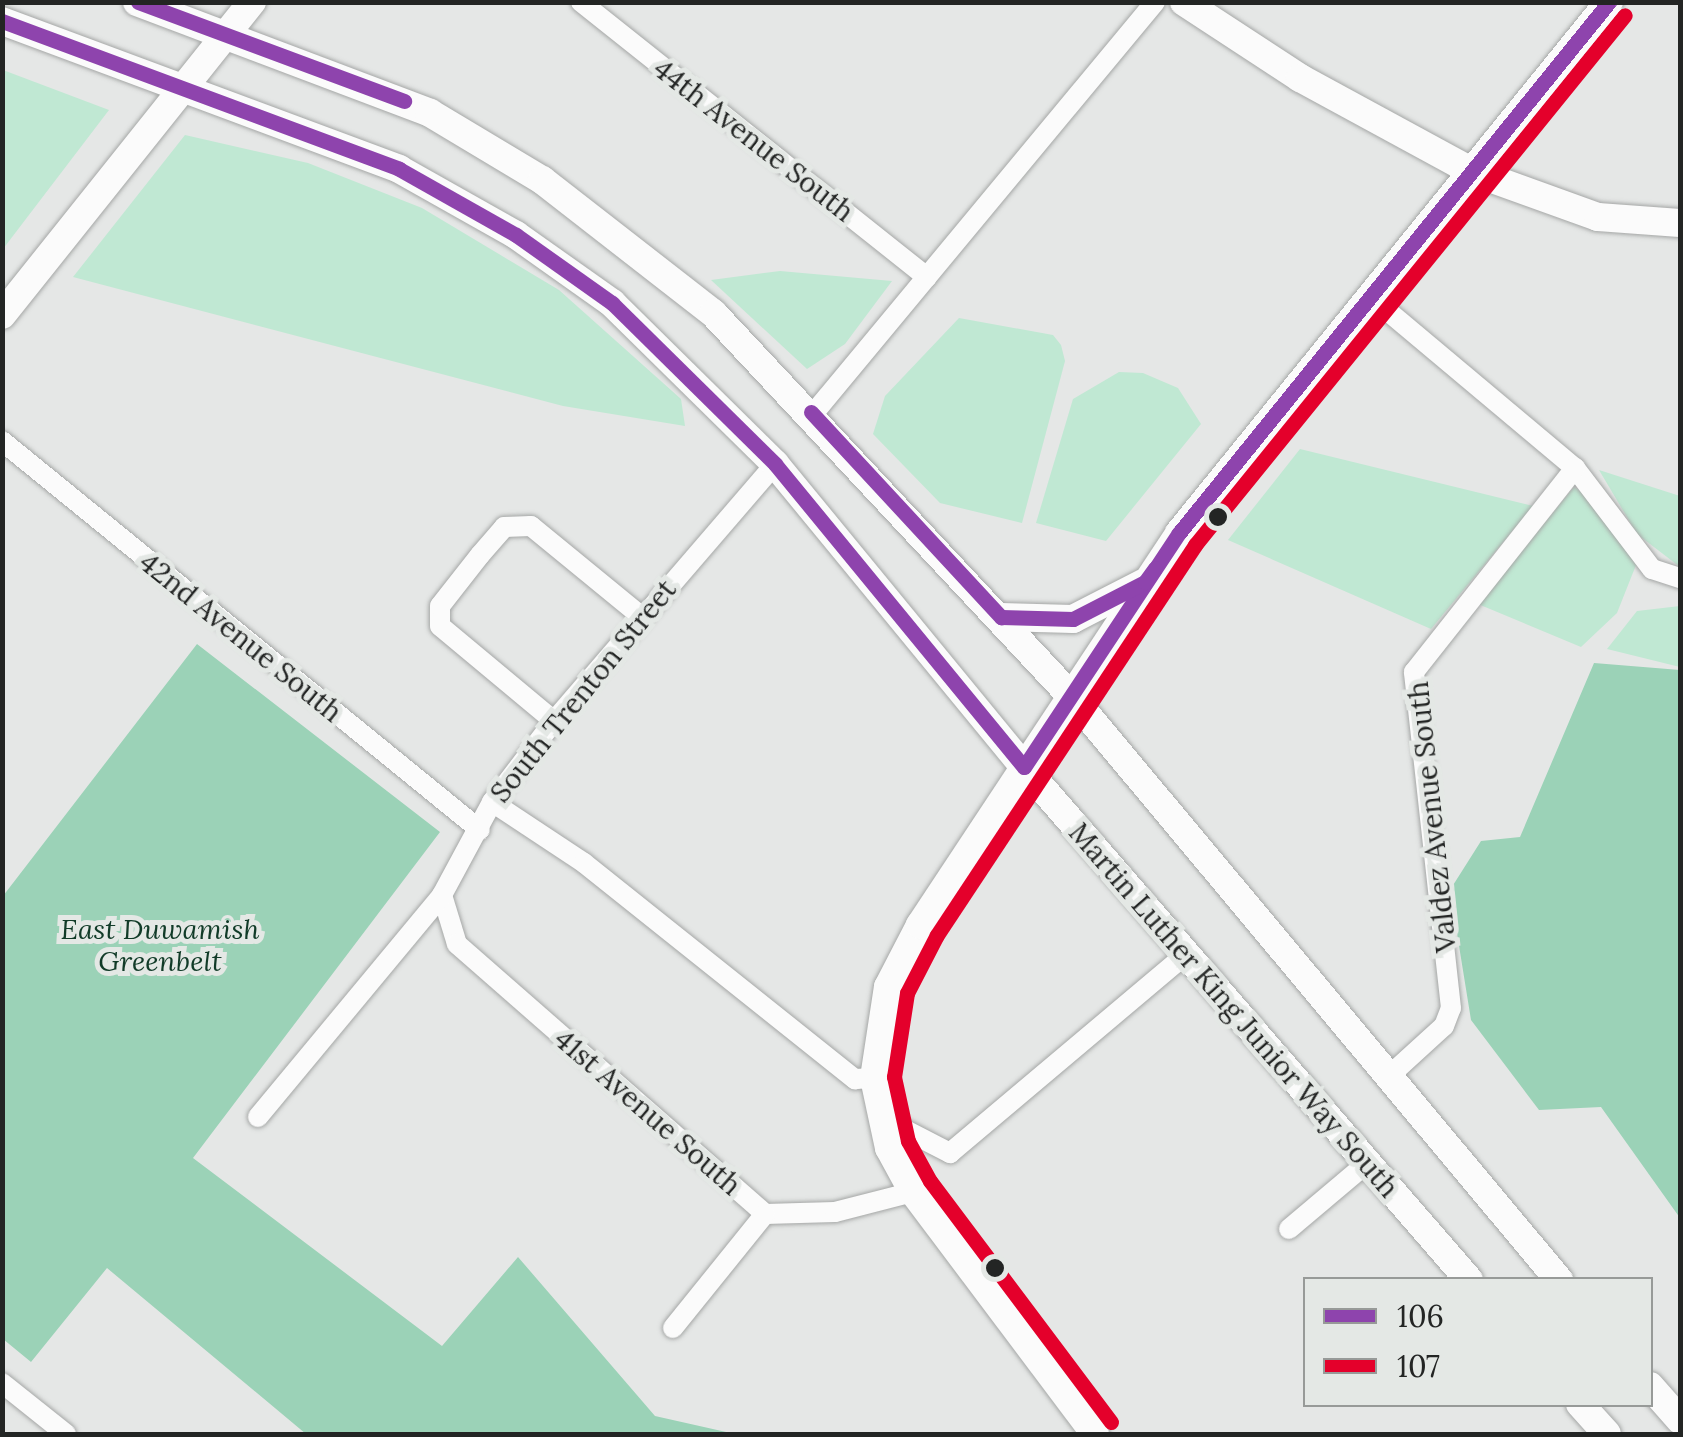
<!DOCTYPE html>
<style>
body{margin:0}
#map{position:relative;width:1683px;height:1437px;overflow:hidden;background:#e5e7e6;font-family:Lora,serif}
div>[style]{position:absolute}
.green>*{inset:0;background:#c0e8d3}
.forest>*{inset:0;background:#9bd2b7}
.roads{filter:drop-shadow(0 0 2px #a5a7a6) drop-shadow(0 0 2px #a5a7a6)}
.street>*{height:20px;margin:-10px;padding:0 10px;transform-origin:10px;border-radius:10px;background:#fbfbfb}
.secondary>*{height:28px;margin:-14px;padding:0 14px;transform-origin:14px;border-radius:14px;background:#fbfbfb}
.bus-1>*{height:15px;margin:-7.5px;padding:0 7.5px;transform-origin:7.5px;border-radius:7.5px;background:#8e44ad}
.bus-2>*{height:15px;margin:-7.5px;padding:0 7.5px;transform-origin:7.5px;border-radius:7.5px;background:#e4002b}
.dots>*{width:28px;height:28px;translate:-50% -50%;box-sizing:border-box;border:5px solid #e4e8e5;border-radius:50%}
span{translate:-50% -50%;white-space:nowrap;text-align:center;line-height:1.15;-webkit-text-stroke:10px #e4e8e5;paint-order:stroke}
.street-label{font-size:28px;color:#232524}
.park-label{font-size:28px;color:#113b28;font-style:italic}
.frame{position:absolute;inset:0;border:5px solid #232524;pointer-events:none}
.legend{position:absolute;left:1303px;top:1277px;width:350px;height:130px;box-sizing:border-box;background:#e4e8e5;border:2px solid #979a98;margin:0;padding:12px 18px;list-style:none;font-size:30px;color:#232524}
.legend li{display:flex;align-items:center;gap:20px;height:50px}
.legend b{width:50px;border:2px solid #979a98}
</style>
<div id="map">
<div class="green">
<div style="clip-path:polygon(3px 70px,109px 110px,3px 249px)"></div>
<div style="clip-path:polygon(185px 135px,308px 163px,422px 208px,559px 290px,681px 399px,685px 426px,563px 406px,73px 277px)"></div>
<div style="clip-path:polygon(780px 271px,892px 281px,845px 344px,807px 369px,711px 280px)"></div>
<div style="clip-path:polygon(959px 318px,1053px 335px,1061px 345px,1065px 361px,1022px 523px,940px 503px,873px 434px,885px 396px)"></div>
<div style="clip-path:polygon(1119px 372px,1143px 373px,1178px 388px,1201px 424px,1106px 541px,1036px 523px,1073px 399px)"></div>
<div style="clip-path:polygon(1300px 449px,1533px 506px,1431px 629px,1228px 540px)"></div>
<div style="clip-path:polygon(1599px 470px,1680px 496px,1680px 567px,1637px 534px)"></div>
<div style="clip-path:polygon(1574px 487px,1588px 496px,1636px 565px,1617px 613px,1581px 647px,1478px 604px)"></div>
<div style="clip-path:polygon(1680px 606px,1680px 667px,1607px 649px,1637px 611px)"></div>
</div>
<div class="forest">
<div style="clip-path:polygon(197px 644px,440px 832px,193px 1158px,442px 1346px,518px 1257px,655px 1416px,735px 1434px,306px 1434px,107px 1268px,31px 1362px,3px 1339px,3px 896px)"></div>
<div style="clip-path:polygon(1594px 663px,1680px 670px,1680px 1218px,1601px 1107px,1539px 1110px,1471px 1020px,1450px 890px,1481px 841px,1520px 837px)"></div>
</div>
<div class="roads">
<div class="street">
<div style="left:581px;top:2px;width:442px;rotate:38.5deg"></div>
<div style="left:1371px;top:297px;width:266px;rotate:40deg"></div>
<div style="left:1575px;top:468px;width:127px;rotate:52.7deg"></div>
<div style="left:1652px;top:569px;width:29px;rotate:18deg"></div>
<div style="left:813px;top:414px;width:535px;rotate:-50.3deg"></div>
<div style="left:2px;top:441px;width:616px;rotate:39.14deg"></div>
<div style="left:554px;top:721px;width:148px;rotate:-140.2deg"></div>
<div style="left:440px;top:626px;width:20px;rotate:-90deg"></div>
<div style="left:440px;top:606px;width:65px;rotate:-51.9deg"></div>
<div style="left:480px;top:555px;width:37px;rotate:-49deg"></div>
<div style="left:504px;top:527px;width:27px;rotate:-2deg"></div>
<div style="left:531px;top:526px;width:142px;rotate:39.3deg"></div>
<div style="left:492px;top:802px;width:110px;rotate:33.5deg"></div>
<div style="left:584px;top:863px;width:347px;rotate:38.6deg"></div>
<div style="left:855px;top:1079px;width:19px;rotate:-3deg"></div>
<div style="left:442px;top:895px;width:51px;rotate:73deg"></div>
<div style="left:457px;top:944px;width:410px;rotate:41.2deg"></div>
<div style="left:765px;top:1214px;width:70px;rotate:-1.6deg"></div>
<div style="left:835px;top:1212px;width:81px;rotate:-14.4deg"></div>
<div style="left:1389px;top:1076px;width:74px;rotate:-42.3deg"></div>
<div style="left:1444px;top:1026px;width:19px;rotate:-69deg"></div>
<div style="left:1451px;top:1008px;width:338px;rotate:-96.3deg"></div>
<div style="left:1414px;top:672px;width:260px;rotate:-51.7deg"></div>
<div style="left:258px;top:1117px;width:288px;rotate:-50.3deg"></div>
<div style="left:442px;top:895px;width:106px;rotate:-61.7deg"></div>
<div style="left:492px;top:802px;width:102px;rotate:-52.6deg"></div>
<div style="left:554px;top:721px;width:339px;rotate:-49.3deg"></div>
<div style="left:880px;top:1117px;width:79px;rotate:27.2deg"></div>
<div style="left:950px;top:1153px;width:309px;rotate:-40.1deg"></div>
<div style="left:1289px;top:1229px;width:101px;rotate:-40.2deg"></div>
<div style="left:673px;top:1328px;width:146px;rotate:-51.1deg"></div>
<div style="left:2px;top:1383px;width:82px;rotate:38.6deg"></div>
</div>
<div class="secondary">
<div style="left:137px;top:2px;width:313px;rotate:20.7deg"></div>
<div style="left:430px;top:113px;width:131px;rotate:30.9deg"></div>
<div style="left:542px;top:180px;width:217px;rotate:37.9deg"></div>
<div style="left:713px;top:313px;width:526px;rotate:46.93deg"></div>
<div style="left:1072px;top:697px;width:760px;rotate:50.13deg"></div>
<div style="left:1184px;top:2px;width:139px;rotate:33.2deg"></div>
<div style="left:1300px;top:78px;width:197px;rotate:28.5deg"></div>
<div style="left:1473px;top:172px;width:133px;rotate:19.8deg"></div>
<div style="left:1598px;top:217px;width:82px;rotate:4.2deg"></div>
<div style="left:2px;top:21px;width:424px;rotate:20.4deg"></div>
<div style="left:399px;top:169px;width:134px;rotate:29.4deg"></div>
<div style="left:516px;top:235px;width:118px;rotate:35.3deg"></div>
<div style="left:612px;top:303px;width:229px;rotate:44.6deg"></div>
<div style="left:775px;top:464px;width:392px;rotate:50.6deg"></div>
<div style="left:1024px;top:767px;width:679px;rotate:49.06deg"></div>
<div style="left:2px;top:315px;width:401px;rotate:-51.4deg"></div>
<div style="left:1001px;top:617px;width:72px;rotate:1.6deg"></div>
<div style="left:1073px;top:619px;width:79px;rotate:-27.2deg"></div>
<div style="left:1650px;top:1386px;width:45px;rotate:48.6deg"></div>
<div style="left:1580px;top:1404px;width:40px;rotate:48deg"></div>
<div style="left:1095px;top:1434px;width:303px;rotate:-126.9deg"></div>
<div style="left:913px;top:1192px;width:50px;rotate:-118.6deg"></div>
<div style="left:889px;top:1148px;width:72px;rotate:-102.1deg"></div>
<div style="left:874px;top:1078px;width:92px;rotate:-81.3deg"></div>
<div style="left:888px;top:987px;width:70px;rotate:-62.7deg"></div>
<div style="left:920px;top:925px;width:470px;rotate:-56.5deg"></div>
<div style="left:1179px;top:533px;width:683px;rotate:-51deg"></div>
</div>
</div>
<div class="bus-1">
<div style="left:138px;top:2px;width:284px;rotate:20.4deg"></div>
<div style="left:2px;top:21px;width:424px;rotate:20.4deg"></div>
<div style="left:399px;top:169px;width:134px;rotate:29.4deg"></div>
<div style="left:516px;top:235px;width:118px;rotate:35.3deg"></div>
<div style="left:612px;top:303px;width:229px;rotate:44.6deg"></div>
<div style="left:775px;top:464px;width:392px;rotate:50.6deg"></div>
<div style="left:1024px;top:767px;width:281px;rotate:-56.5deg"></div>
<div style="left:1179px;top:533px;width:683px;rotate:-51deg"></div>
<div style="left:811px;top:412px;width:280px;rotate:47.2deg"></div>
<div style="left:1001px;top:617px;width:72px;rotate:1.6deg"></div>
<div style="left:1073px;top:619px;width:81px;rotate:-27.2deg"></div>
<div style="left:1145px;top:582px;width:17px;rotate:-54deg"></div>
</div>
<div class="bus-2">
<div style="left:1111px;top:1422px;width:301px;rotate:-126.9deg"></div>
<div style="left:930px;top:1181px;width:46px;rotate:-118.8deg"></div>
<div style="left:908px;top:1141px;width:66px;rotate:-102.3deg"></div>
<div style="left:894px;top:1077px;width:85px;rotate:-81.2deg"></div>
<div style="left:907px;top:993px;width:65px;rotate:-62.7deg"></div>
<div style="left:937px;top:935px;width:468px;rotate:-56.5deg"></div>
<div style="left:1195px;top:545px;width:682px;rotate:-50.95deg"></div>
</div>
<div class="dots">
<div style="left:1218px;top:517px;background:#232524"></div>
<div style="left:995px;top:1268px;background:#232524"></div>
</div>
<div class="street-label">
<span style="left:754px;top:140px;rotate:38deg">44th Avenue South</span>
<span style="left:241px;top:637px;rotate:39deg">42nd Avenue South</span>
<span style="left:583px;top:691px;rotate:-51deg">South Trenton Street</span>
<span style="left:1432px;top:817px;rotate:-96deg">Valdez Avenue South</span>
<span style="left:1234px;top:1010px;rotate:49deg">Martin Luther King Junior Way South</span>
<span style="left:648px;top:1112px;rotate:41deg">41st Avenue South</span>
</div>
<div class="park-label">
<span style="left:160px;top:945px">East Duwamish<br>Greenbelt</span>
</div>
<div class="frame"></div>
<ul class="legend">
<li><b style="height:12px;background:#8e44ad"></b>106</li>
<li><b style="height:12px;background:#e4002b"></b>107</li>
</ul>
</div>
